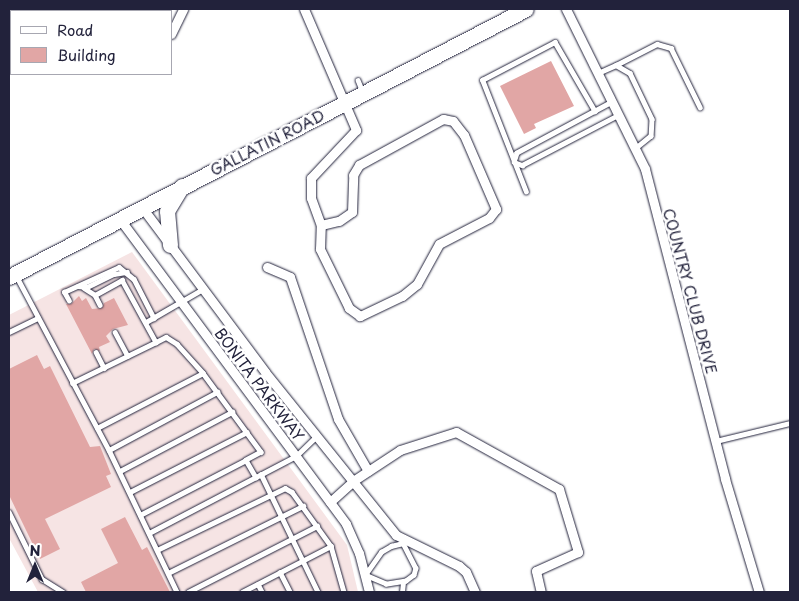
<!DOCTYPE html>
<style>
body{margin:0}
#map{position:relative;width:799px;height:601px;overflow:hidden;background:#fff;font-family:"Playpen Sans",sans-serif}
div>[style]{position:absolute}
.built>*{inset:0;background:#f6e4e4}
.building>*{inset:0;background:#e1a6a5}
.roads{filter:drop-shadow(0 0 1px #22223b) drop-shadow(0 0 1px #22223b)}
.service>*{height:4.5px;margin:-2.25px;padding:0 2.25px;transform-origin:2.25px;border-radius:2.25px;background:#fff}
.minor>*{height:9px;margin:-4.5px;padding:0 4.5px;transform-origin:4.5px;border-radius:4.5px;background:#fff}
.primary>*{height:15px;margin:-7.5px;padding:0 7.5px;transform-origin:7.5px;border-radius:7.5px;background:#fff}
span{translate:-50% -50%;white-space:nowrap;text-align:center;line-height:1.15;-webkit-text-stroke:5px #fff;paint-order:stroke}
.street-label{font-size:15px;color:#22223b}
.frame{position:absolute;inset:0;border:10px solid #22223b;pointer-events:none}
.legend{position:absolute;left:10px;top:10px;width:162px;height:65px;box-sizing:border-box;background:#fff;border:1px solid #a7a7b1;margin:0;padding:6px 9px;list-style:none;font-size:15px;color:#22223b}
.legend li{display:flex;align-items:center;gap:10px;height:25px}
.legend b{width:25px;border:1px solid #a7a7b1}
.north{position:absolute;left:10px;top:541px;width:50px;height:50px;-webkit-text-stroke:4px #fff;paint-order:stroke;rotate:0deg;font-size:14px;font-weight:700;line-height:20px;text-align:center;color:#22223b}
.north::after{content:'';display:block;margin:auto;width:18px;height:22px;background:#22223b;clip-path:polygon(50% 0,100% 100%,50% 72%,0 100%)}
</style>
<div id="map">
<div class="built">
<div style="clip-path:polygon(132px 252px,347px 545px,358px 592px,38px 592px,9px 538px,9px 315px)"></div>
</div>
<div class="building">
<div style="clip-path:polygon(551px 61px,574px 106px,534px 124px,536px 128px,524px 134px,500px 86px)"></div>
<div style="clip-path:polygon(79px 296px,82px 301px,86px 298px,92px 309px,102px 308px,104px 303px,114px 298px,128px 325px,113px 329px,106px 336px,110px 342px,99px 347px,100px 351px,94px 349px,92px 354px,66px 304px,71px 304px)"></div>
<div style="clip-path:polygon(37px 355px,44px 369px,50px 366px,90px 447px,100px 446px,111px 474px,106px 476px,111px 487px,45px 519px,60px 549px,40px 559px,9px 495px,9px 369px)"></div>
<div style="clip-path:polygon(125px 517px,142px 550px,147px 547px,170px 592px,86px 592px,81px 582px,118px 563px,101px 529px)"></div>
</div>
<div class="roads">
<div class="service">
<div style="left:616px;top:65px;width:46px;rotate:-27.1deg"></div>
<div style="left:657px;top:44px;width:15px;rotate:16deg"></div>
<div style="left:671px;top:48px;width:66px;rotate:63.8deg"></div>
<div style="left:598px;top:73px;width:20px;rotate:-24deg"></div>
<div style="left:616px;top:65px;width:16px;rotate:30deg"></div>
<div style="left:630px;top:73px;width:51px;rotate:64.4deg"></div>
<div style="left:652px;top:119px;width:17px;rotate:93deg"></div>
<div style="left:651px;top:136px;width:21px;rotate:141deg"></div>
<div style="left:358px;top:80px;width:11px;rotate:68deg"></div>
<div style="left:612px;top:102px;width:108px;rotate:151.8deg"></div>
<div style="left:517px;top:153px;width:9px;rotate:108deg"></div>
<div style="left:514px;top:162px;width:9px;rotate:21deg"></div>
<div style="left:522px;top:165px;width:108px;rotate:-27.5deg"></div>
<div style="left:526px;top:192px;width:120px;rotate:-111.4deg"></div>
<div style="left:482px;top:80px;width:82px;rotate:-27.5deg"></div>
<div style="left:555px;top:42px;width:80px;rotate:59.9deg"></div>
<div style="left:17px;top:277px;width:196px;rotate:62deg"></div>
<div style="left:109px;top:450px;width:157px;rotate:64.4deg"></div>
<div style="left:78px;top:286px;width:9px;rotate:6deg"></div>
<div style="left:87px;top:287px;width:30px;rotate:-26deg"></div>
<div style="left:114px;top:274px;width:13px;rotate:-9deg"></div>
<div style="left:84px;top:288px;width:13px;rotate:32deg"></div>
<div style="left:95px;top:295px;width:11px;rotate:63deg"></div>
<div style="left:95px;top:295px;width:31px;rotate:-29deg"></div>
<div style="left:122px;top:280px;width:71px;rotate:61.3deg"></div>
<div style="left:156px;top:342px;width:11px;rotate:-27deg"></div>
<div style="left:166px;top:337px;width:13px;rotate:32deg"></div>
<div style="left:177px;top:344px;width:39px;rotate:48deg"></div>
<div style="left:203px;top:373px;width:98px;rotate:53.7deg"></div>
<div style="left:261px;top:452px;width:17px;rotate:152deg"></div>
<div style="left:246px;top:460px;width:20px;rotate:60deg"></div>
<div style="left:69px;top:301px;width:10px;rotate:-119deg"></div>
<div style="left:64px;top:292px;width:60px;rotate:-24.4deg"></div>
<div style="left:119px;top:267px;width:19px;rotate:39deg"></div>
<div style="left:134px;top:279px;width:44px;rotate:62.9deg"></div>
<div style="left:146px;top:322px;width:66px;rotate:-30.1deg"></div>
<div style="left:9px;top:332px;width:32px;rotate:-26deg"></div>
<div style="left:115px;top:332px;width:27px;rotate:62deg"></div>
<div style="left:96px;top:352px;width:18px;rotate:63deg"></div>
<div style="left:72px;top:383px;width:93px;rotate:-26deg"></div>
<div style="left:97px;top:428px;width:119px;rotate:-27.4deg"></div>
<div style="left:716px;top:441px;width:76px;rotate:-13.7deg"></div>
<div style="left:109px;top:450px;width:123px;rotate:-28.2deg"></div>
<div style="left:120px;top:471px;width:127px;rotate:-27.8deg"></div>
<div style="left:261px;top:474px;width:131px;rotate:64.2deg"></div>
<div style="left:130px;top:492px;width:131px;rotate:-27.1deg"></div>
<div style="left:9px;top:512px;width:75px;rotate:63.8deg"></div>
<div style="left:42px;top:579px;width:25px;rotate:32deg"></div>
<div style="left:140px;top:515px;width:119px;rotate:-27.4deg"></div>
<div style="left:149px;top:533px;width:166px;rotate:-27.6deg"></div>
<div style="left:296px;top:456px;width:28px;rotate:-44deg"></div>
<div style="left:403px;top:543px;width:28px;rotate:63deg"></div>
<div style="left:416px;top:568px;width:7px;rotate:106deg"></div>
<div style="left:414px;top:575px;width:10px;rotate:143deg"></div>
<div style="left:406px;top:581px;width:20px;rotate:171deg"></div>
<div style="left:386px;top:584px;width:23px;rotate:-157deg"></div>
<div style="left:365px;top:575px;width:28px;rotate:-55deg"></div>
<div style="left:381px;top:552px;width:12px;rotate:-31deg"></div>
<div style="left:391px;top:546px;width:12px;rotate:-14deg"></div>
<div style="left:403px;top:543px;width:4px;rotate:-27deg"></div>
<div style="left:157px;top:550px;width:142px;rotate:-25.8deg"></div>
<div style="left:285px;top:488px;width:8px;rotate:30deg"></div>
<div style="left:292px;top:492px;width:67px;rotate:54.2deg"></div>
<div style="left:331px;top:546px;width:48px;rotate:74.2deg"></div>
<div style="left:280px;top:572px;width:22px;rotate:63deg"></div>
<div style="left:168px;top:573px;width:151px;rotate:-26.4deg"></div>
<div style="left:258px;top:584px;width:9px;rotate:63deg"></div>
<div style="left:188px;top:592px;width:145px;rotate:-27.1deg"></div>
<div style="left:242px;top:592px;width:100px;rotate:-27.3deg"></div>
<div style="left:402px;top:592px;width:10px;rotate:-84deg"></div>
</div>
<div class="minor">
<div style="left:304px;top:9px;width:132px;rotate:66.7deg"></div>
<div style="left:356px;top:130px;width:66px;rotate:133.2deg"></div>
<div style="left:311px;top:178px;width:20px;rotate:90deg"></div>
<div style="left:311px;top:198px;width:29px;rotate:70deg"></div>
<div style="left:321px;top:225px;width:18px;rotate:-13deg"></div>
<div style="left:339px;top:221px;width:16px;rotate:-35deg"></div>
<div style="left:352px;top:212px;width:37px;rotate:-88deg"></div>
<div style="left:353px;top:175px;width:12px;rotate:-59deg"></div>
<div style="left:359px;top:165px;width:96px;rotate:-28.7deg"></div>
<div style="left:443px;top:119px;width:10px;rotate:11deg"></div>
<div style="left:453px;top:121px;width:18px;rotate:52deg"></div>
<div style="left:464px;top:135px;width:81px;rotate:66.6deg"></div>
<div style="left:496px;top:209px;width:11px;rotate:128deg"></div>
<div style="left:489px;top:218px;width:56px;rotate:152.5deg"></div>
<div style="left:439px;top:244px;width:46px;rotate:118.8deg"></div>
<div style="left:417px;top:284px;width:19px;rotate:141deg"></div>
<div style="left:402px;top:296px;width:47px;rotate:154.5deg"></div>
<div style="left:360px;top:316px;width:14px;rotate:-144deg"></div>
<div style="left:349px;top:308px;width:66px;rotate:-116.2deg"></div>
<div style="left:320px;top:249px;width:24px;rotate:-88deg"></div>
<div style="left:566px;top:9px;width:178px;rotate:63.7deg"></div>
<div style="left:645px;top:169px;width:320px;rotate:75.5deg"></div>
<div style="left:725px;top:479px;width:118px;rotate:73.3deg"></div>
<div style="left:171px;top:34px;width:28px;rotate:-64deg"></div>
<div style="left:141px;top:206px;width:207px;rotate:53.2deg"></div>
<div style="left:265px;top:372px;width:209px;rotate:51.2deg"></div>
<div style="left:396px;top:535px;width:70px;rotate:26.2deg"></div>
<div style="left:459px;top:566px;width:9px;rotate:41deg"></div>
<div style="left:466px;top:572px;width:22px;rotate:66deg"></div>
<div style="left:119px;top:218px;width:381px;rotate:53.4deg"></div>
<div style="left:346px;top:524px;width:32px;rotate:66deg"></div>
<div style="left:359px;top:553px;width:40px;rotate:75.6deg"></div>
<div style="left:267px;top:267px;width:25px;rotate:23deg"></div>
<div style="left:290px;top:277px;width:150px;rotate:71.3deg"></div>
<div style="left:338px;top:419px;width:60px;rotate:60deg"></div>
<div style="left:330px;top:502px;width:31px;rotate:-42deg"></div>
<div style="left:353px;top:481px;width:56px;rotate:-33.4deg"></div>
<div style="left:400px;top:450px;width:59px;rotate:-17.8deg"></div>
<div style="left:456px;top:432px;width:118px;rotate:29deg"></div>
<div style="left:559px;top:489px;width:66px;rotate:73.2deg"></div>
<div style="left:578px;top:552px;width:46px;rotate:155.7deg"></div>
<div style="left:536px;top:571px;width:22px;rotate:77deg"></div>
</div>
<div class="primary">
<div style="left:170px;top:245px;width:34px;rotate:-95deg"></div>
<div style="left:167px;top:211px;width:29px;rotate:-59deg"></div>
<div style="left:9px;top:277px;width:582px;rotate:-27.4deg"></div>
</div>
</div>
<div class="street-label">
<span style="left:267px;top:142px;rotate:-27deg">GALLATIN ROAD</span>
<span style="left:691px;top:291px;rotate:75deg">COUNTRY CLUB DRIVE</span>
<span style="left:260px;top:384px;rotate:53deg">BONITA PARKWAY</span>
</div>
<div class="frame"></div>
<ul class="legend">
<li><b style="height:6px;background:#fff"></b>Road</li>
<li><b style="height:14px;background:#e1a6a5"></b>Building</li>
</ul>
<div class="north">N</div>
</div>
